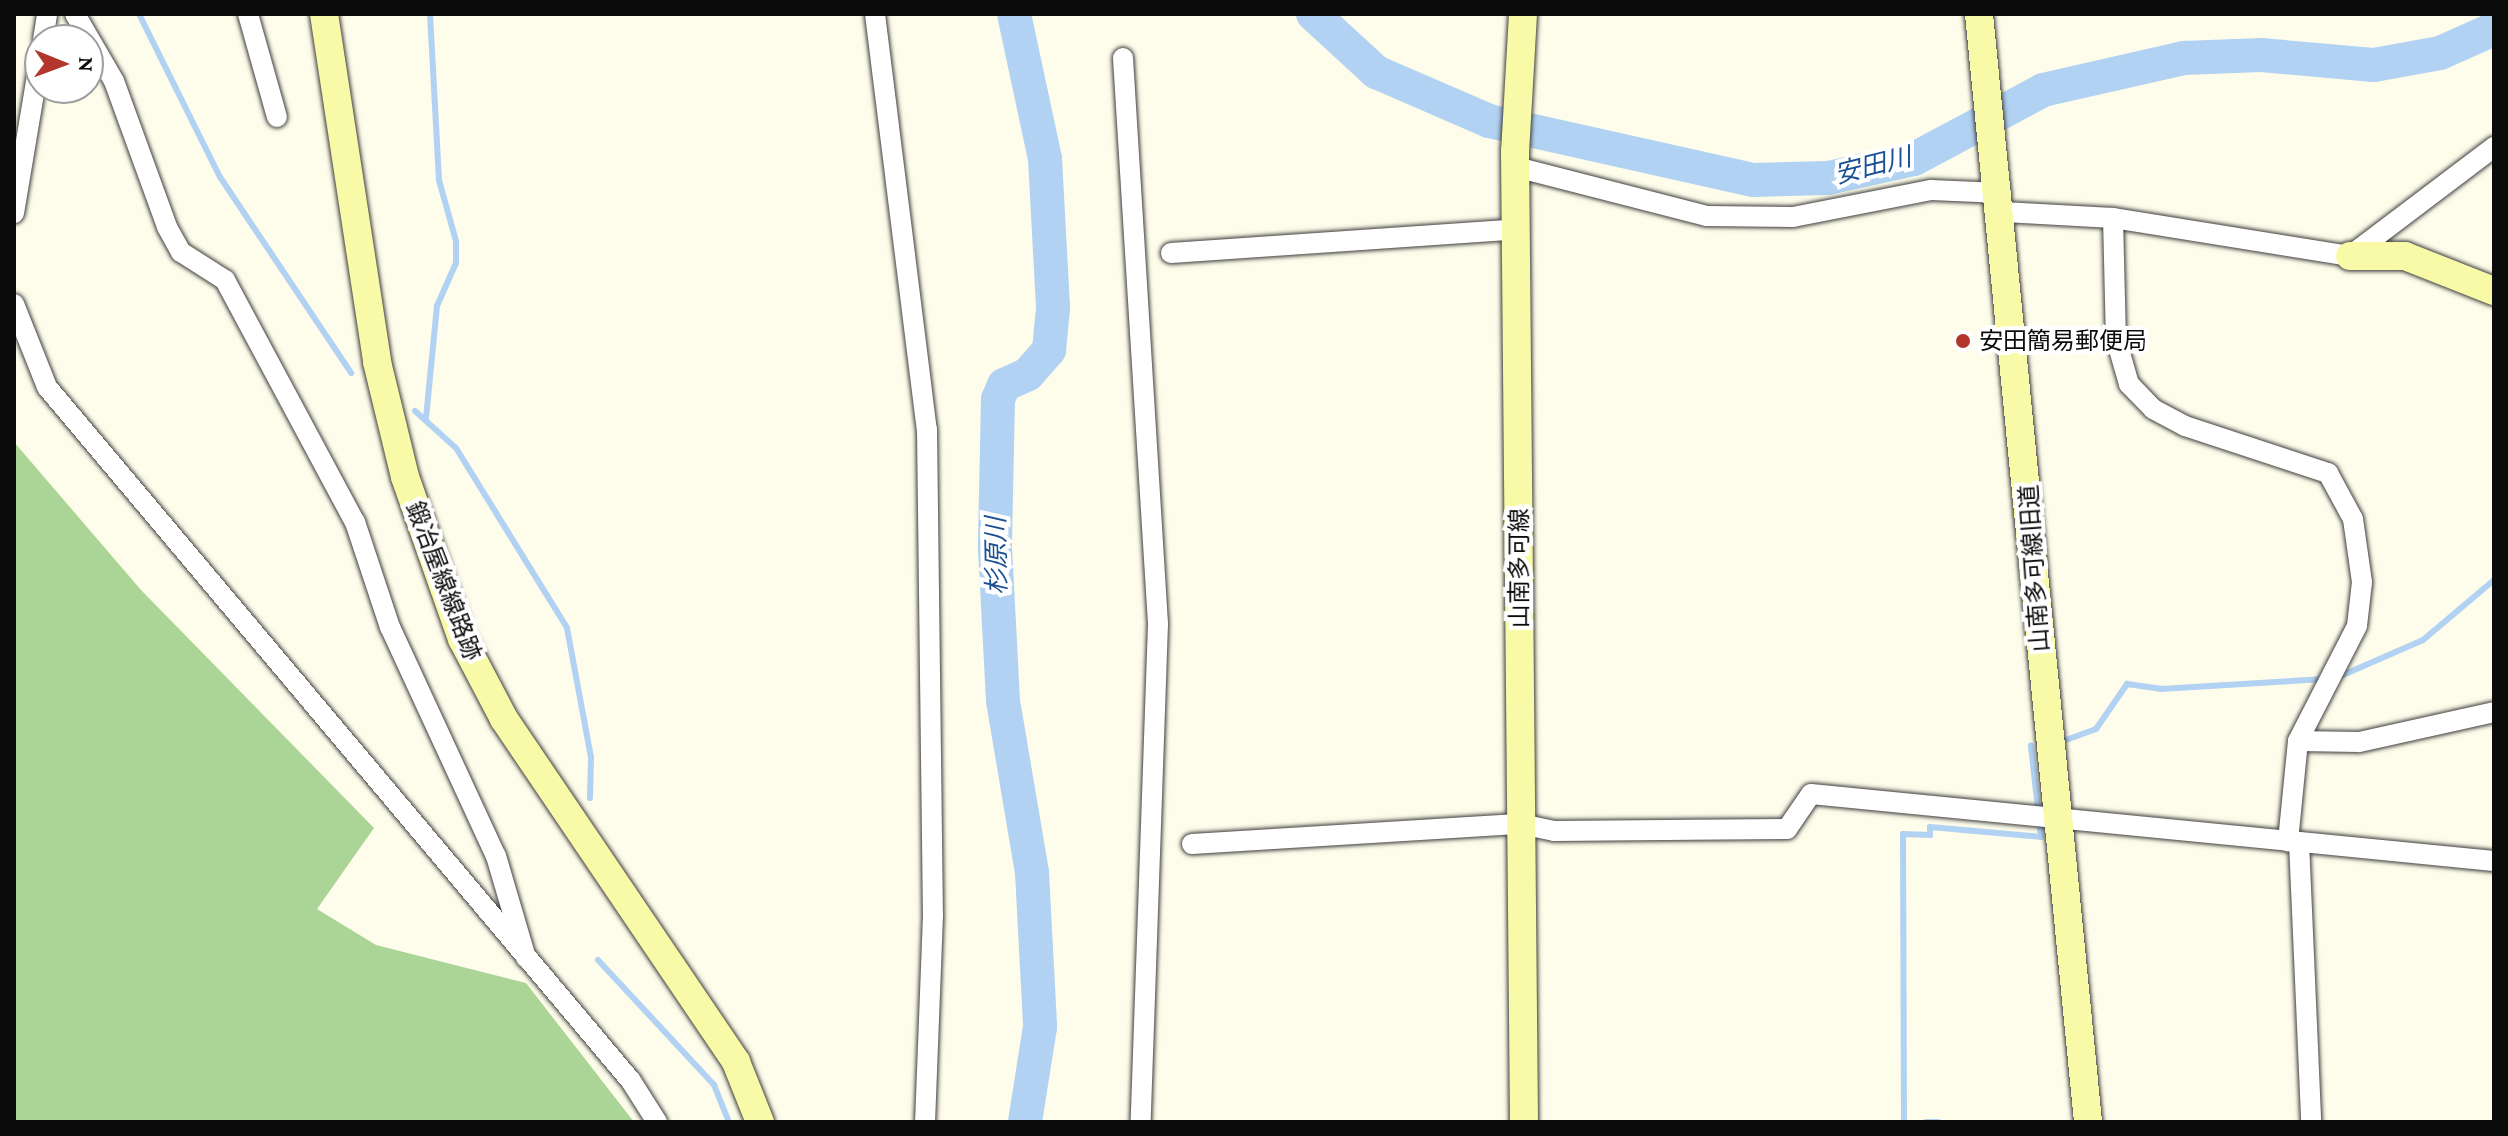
<!DOCTYPE html>
<meta charset="utf-8">
<style>
body{margin:0}
#map{position:relative;width:2508px;height:1136px;overflow:hidden;background:#fefcea;font-family:"Crimson Pro","Noto Sans JP",serif}
div>[style]{position:absolute}
.forest>*{inset:0;background:#abd596}
.stream>*{height:6px;margin:-3px;padding:0 3px;transform-origin:3px;border-radius:3px;background:#b1d2f2}
.river>*{height:34px;margin:-17px;padding:0 17px;transform-origin:17px;border-radius:17px;background:#b1d2f2}
.roads{filter:drop-shadow(0 0 2px #3e3e3e) drop-shadow(0 0 2px #3e3e3e)}
.street>*{height:20px;margin:-10px;padding:0 10px;transform-origin:10px;border-radius:10px;background:#fff}
.secondary>*{height:28px;margin:-14px;padding:0 14px;transform-origin:14px;border-radius:14px;background:#f9faa8}
.dots>*{width:22px;height:22px;translate:-50% -50%;box-sizing:border-box;border:4px solid #fff;border-radius:50%}
span{translate:-50% -50%;white-space:nowrap;text-align:center;line-height:1.15;-webkit-text-stroke:8px #fff;paint-order:stroke}
.poi-label{font-size:24px;color:#0b0b0b}
.left{translate:0 -50%;text-align:left}
.street-label{font-size:24px;color:#0b0b0b}
.water-label{font-size:26px;color:#1c5194;font-style:italic}
.frame{position:absolute;inset:0;border:16px solid #0b0b0b;pointer-events:none}
.north{position:absolute;left:24px;top:24px;width:80px;height:80px;box-sizing:border-box;background:#fff;border:2px solid #9d9d9d;border-radius:50%;rotate:91deg;font-size:22px;font-weight:700;line-height:32px;text-align:center;color:#0b0b0b}
.north::after{content:'';display:block;margin:auto;width:28px;height:36px;background:#b2362c;clip-path:polygon(50% 0,100% 100%,50% 72%,0 100%)}
</style>
<div id="map">
<div class="forest">
<div style="clip-path:polygon(14px 442px,141px 590px,374px 828px,317px 909px,376px 945px,526px 983px,634px 1122px,14px 1122px)"></div>
</div>
<div class="stream">
<div style="left:139px;top:14px;width:182px;rotate:63.6deg"></div>
<div style="left:220px;top:177px;width:236px;rotate:56.2deg"></div>
<div style="left:415px;top:411px;width:55px;rotate:42.1deg"></div>
<div style="left:456px;top:448px;width:211px;rotate:58.3deg"></div>
<div style="left:567px;top:628px;width:131px;rotate:79.5deg"></div>
<div style="left:591px;top:757px;width:41px;rotate:91.4deg"></div>
<div style="left:426px;top:418px;width:113px;rotate:-84.4deg"></div>
<div style="left:437px;top:306px;width:47px;rotate:-66.2deg"></div>
<div style="left:456px;top:263px;width:22px;rotate:-90deg"></div>
<div style="left:456px;top:241px;width:63px;rotate:-105.6deg"></div>
<div style="left:439px;top:180px;width:166px;rotate:-93.1deg"></div>
<div style="left:2336px;top:678px;width:95px;rotate:-23.6deg"></div>
<div style="left:2423px;top:640px;width:93px;rotate:-40.2deg"></div>
<div style="left:2066px;top:740px;width:32px;rotate:-20deg"></div>
<div style="left:2096px;top:729px;width:55px;rotate:-55.4deg"></div>
<div style="left:2127px;top:684px;width:34px;rotate:8deg"></div>
<div style="left:2161px;top:689px;width:164px;rotate:-3.5deg"></div>
<div style="left:598px;top:960px;width:171px;rotate:47.1deg"></div>
<div style="left:714px;top:1085px;width:40px;rotate:68deg"></div>
<div style="left:1904px;top:1122px;width:288px;rotate:-90.2deg"></div>
<div style="left:1903px;top:834px;width:27px;rotate:2deg"></div>
<div style="left:1930px;top:835px;width:8px;rotate:-90deg"></div>
<div style="left:1930px;top:827px;width:111px;rotate:5.1deg"></div>
<div style="left:2041px;top:837px;width:92px;rotate:-96.3deg"></div>
<div style="left:1926px;top:1122px;width:12px"></div>
</div>
<div class="river">
<div style="left:1014px;top:14px;width:148px;rotate:77.9deg"></div>
<div style="left:1045px;top:159px;width:149px;rotate:86.9deg"></div>
<div style="left:1053px;top:308px;width:42px;rotate:95.4deg"></div>
<div style="left:1049px;top:350px;width:32px;rotate:131deg"></div>
<div style="left:1028px;top:374px;width:26px;rotate:155deg"></div>
<div style="left:1004px;top:385px;width:15px;rotate:113deg"></div>
<div style="left:998px;top:399px;width:149px;rotate:91.2deg"></div>
<div style="left:995px;top:548px;width:153px;rotate:87deg"></div>
<div style="left:1003px;top:701px;width:173px;rotate:80.4deg"></div>
<div style="left:1032px;top:872px;width:155px;rotate:87deg"></div>
<div style="left:1040px;top:1027px;width:96px;rotate:99deg"></div>
<div style="left:1313px;top:14px;width:86px;rotate:42.6deg"></div>
<div style="left:1376px;top:72px;width:123px;rotate:23.4deg"></div>
<div style="left:1489px;top:121px;width:271px;rotate:12.6deg"></div>
<div style="left:1753px;top:180px;width:75px;rotate:-1.5deg"></div>
<div style="left:1828px;top:178px;width:88px;rotate:-12.5deg"></div>
<div style="left:1914px;top:159px;width:146px;rotate:-28.1deg"></div>
<div style="left:2043px;top:90px;width:145px;rotate:-12.8deg"></div>
<div style="left:2184px;top:58px;width:77px;rotate:-2.2deg"></div>
<div style="left:2261px;top:55px;width:113px;rotate:5.1deg"></div>
<div style="left:2374px;top:65px;width:67px;rotate:-10.3deg"></div>
<div style="left:2440px;top:53px;width:59px;rotate:-24deg"></div>
</div>
<div class="roads">
<div class="street">
<div style="left:75px;top:14px;width:78px;rotate:59.8deg"></div>
<div style="left:114px;top:81px;width:155px;rotate:70deg"></div>
<div style="left:167px;top:227px;width:29px;rotate:61deg"></div>
<div style="left:181px;top:252px;width:52px;rotate:32.5deg"></div>
<div style="left:225px;top:280px;width:275px;rotate:61.8deg"></div>
<div style="left:355px;top:522px;width:111px;rotate:71.6deg"></div>
<div style="left:390px;top:627px;width:252px;rotate:65.2deg"></div>
<div style="left:496px;top:856px;width:106px;rotate:73.6deg"></div>
<div style="left:248px;top:14px;width:107px;rotate:74.3deg"></div>
<div style="left:875px;top:14px;width:418px;rotate:82.9deg"></div>
<div style="left:927px;top:429px;width:486px;rotate:89.3deg"></div>
<div style="left:933px;top:915px;width:207px;rotate:92.2deg"></div>
<div style="left:43px;top:40px;width:26px;rotate:-81deg"></div>
<div style="left:1123px;top:58px;width:567px;rotate:86.46deg"></div>
<div style="left:1158px;top:624px;width:498px;rotate:92deg"></div>
<div style="left:1516px;top:167px;width:197px;rotate:14.4deg"></div>
<div style="left:1707px;top:216px;width:86px;rotate:0.7deg"></div>
<div style="left:1793px;top:217px;width:141px;rotate:-11.1deg"></div>
<div style="left:1931px;top:190px;width:70px;rotate:2.5deg"></div>
<div style="left:2003px;top:212px;width:110px;rotate:3.1deg"></div>
<div style="left:2113px;top:218px;width:240px;rotate:9.1deg"></div>
<div style="left:2350px;top:256px;width:181px;rotate:-37.1deg"></div>
<div style="left:14px;top:213px;width:158px;rotate:-80.5deg"></div>
<div style="left:2113px;top:218px;width:121px;rotate:88.6deg"></div>
<div style="left:2116px;top:339px;width:47px;rotate:73.9deg"></div>
<div style="left:2129px;top:384px;width:35px;rotate:46deg"></div>
<div style="left:2153px;top:409px;width:36px;rotate:28deg"></div>
<div style="left:2185px;top:426px;width:151px;rotate:18.2deg"></div>
<div style="left:2328px;top:473px;width:52px;rotate:61.5deg"></div>
<div style="left:2353px;top:519px;width:64px;rotate:81.9deg"></div>
<div style="left:2362px;top:582px;width:44px;rotate:96.5deg"></div>
<div style="left:2357px;top:626px;width:129px;rotate:117.2deg"></div>
<div style="left:2298px;top:741px;width:101px;rotate:95.7deg"></div>
<div style="left:1171px;top:253px;width:337px;rotate:-3.9deg"></div>
<div style="left:1507px;top:230px;width:12px;rotate:31deg"></div>
<div style="left:14px;top:304px;width:89px;rotate:68.3deg"></div>
<div style="left:47px;top:387px;width:907px;rotate:49.92deg"></div>
<div style="left:631px;top:1081px;width:49px;rotate:57.6deg"></div>
<div style="left:2298px;top:741px;width:61px;rotate:0.9deg"></div>
<div style="left:2359px;top:742px;width:138px;rotate:-12.5deg"></div>
<div style="left:2299px;top:842px;width:280px;rotate:87.5deg"></div>
<div style="left:1192px;top:844px;width:330px;rotate:-3.5deg"></div>
<div style="left:1521px;top:824px;width:34px;rotate:12deg"></div>
<div style="left:1554px;top:831px;width:233px;rotate:-0.5deg"></div>
<div style="left:1787px;top:829px;width:42px;rotate:-55.6deg"></div>
<div style="left:1811px;top:794px;width:686px;rotate:5.6deg"></div>
</div>
<div class="secondary">
<div style="left:324px;top:14px;width:352px;rotate:81.3deg"></div>
<div style="left:377px;top:362px;width:118px;rotate:76.3deg"></div>
<div style="left:405px;top:477px;width:172px;rotate:70.6deg"></div>
<div style="left:462px;top:639px;width:90px;rotate:62.3deg"></div>
<div style="left:504px;top:719px;width:414px;rotate:55.9deg"></div>
<div style="left:736px;top:1062px;width:65px;rotate:68.2deg"></div>
<div style="left:1523px;top:14px;width:137px;rotate:93.3deg"></div>
<div style="left:1515px;top:151px;width:971px;rotate:89.47deg"></div>
<div style="left:1979px;top:14px;width:1113px;rotate:84.38deg"></div>
<div style="left:2350px;top:256px;width:55px"></div>
<div style="left:2405px;top:256px;width:96px;rotate:21.5deg"></div>
</div>
</div>
<div class="dots">
<div style="left:1963px;top:341px;background:#b2362c"></div>
</div>
<div class="poi-label">
<span class="left" style="left:1979px;top:341px">安田簡易郵便局</span>
</div>
<div class="street-label">
<span style="left:1519px;top:568px;rotate:-90deg">山南多可線</span>
<span style="left:2034px;top:568px;rotate:-94deg">山南多可線旧道</span>
<span style="left:444px;top:581px;rotate:69deg">鍛冶屋線線路跡</span>
</div>
<div class="water-label">
<span style="left:1873px;top:166px;rotate:-14deg">安田川</span>
<span style="left:997px;top:556px;rotate:-91deg">杉原川</span>
</div>
<div class="frame"></div>
<div class="north">N</div>
</div>
